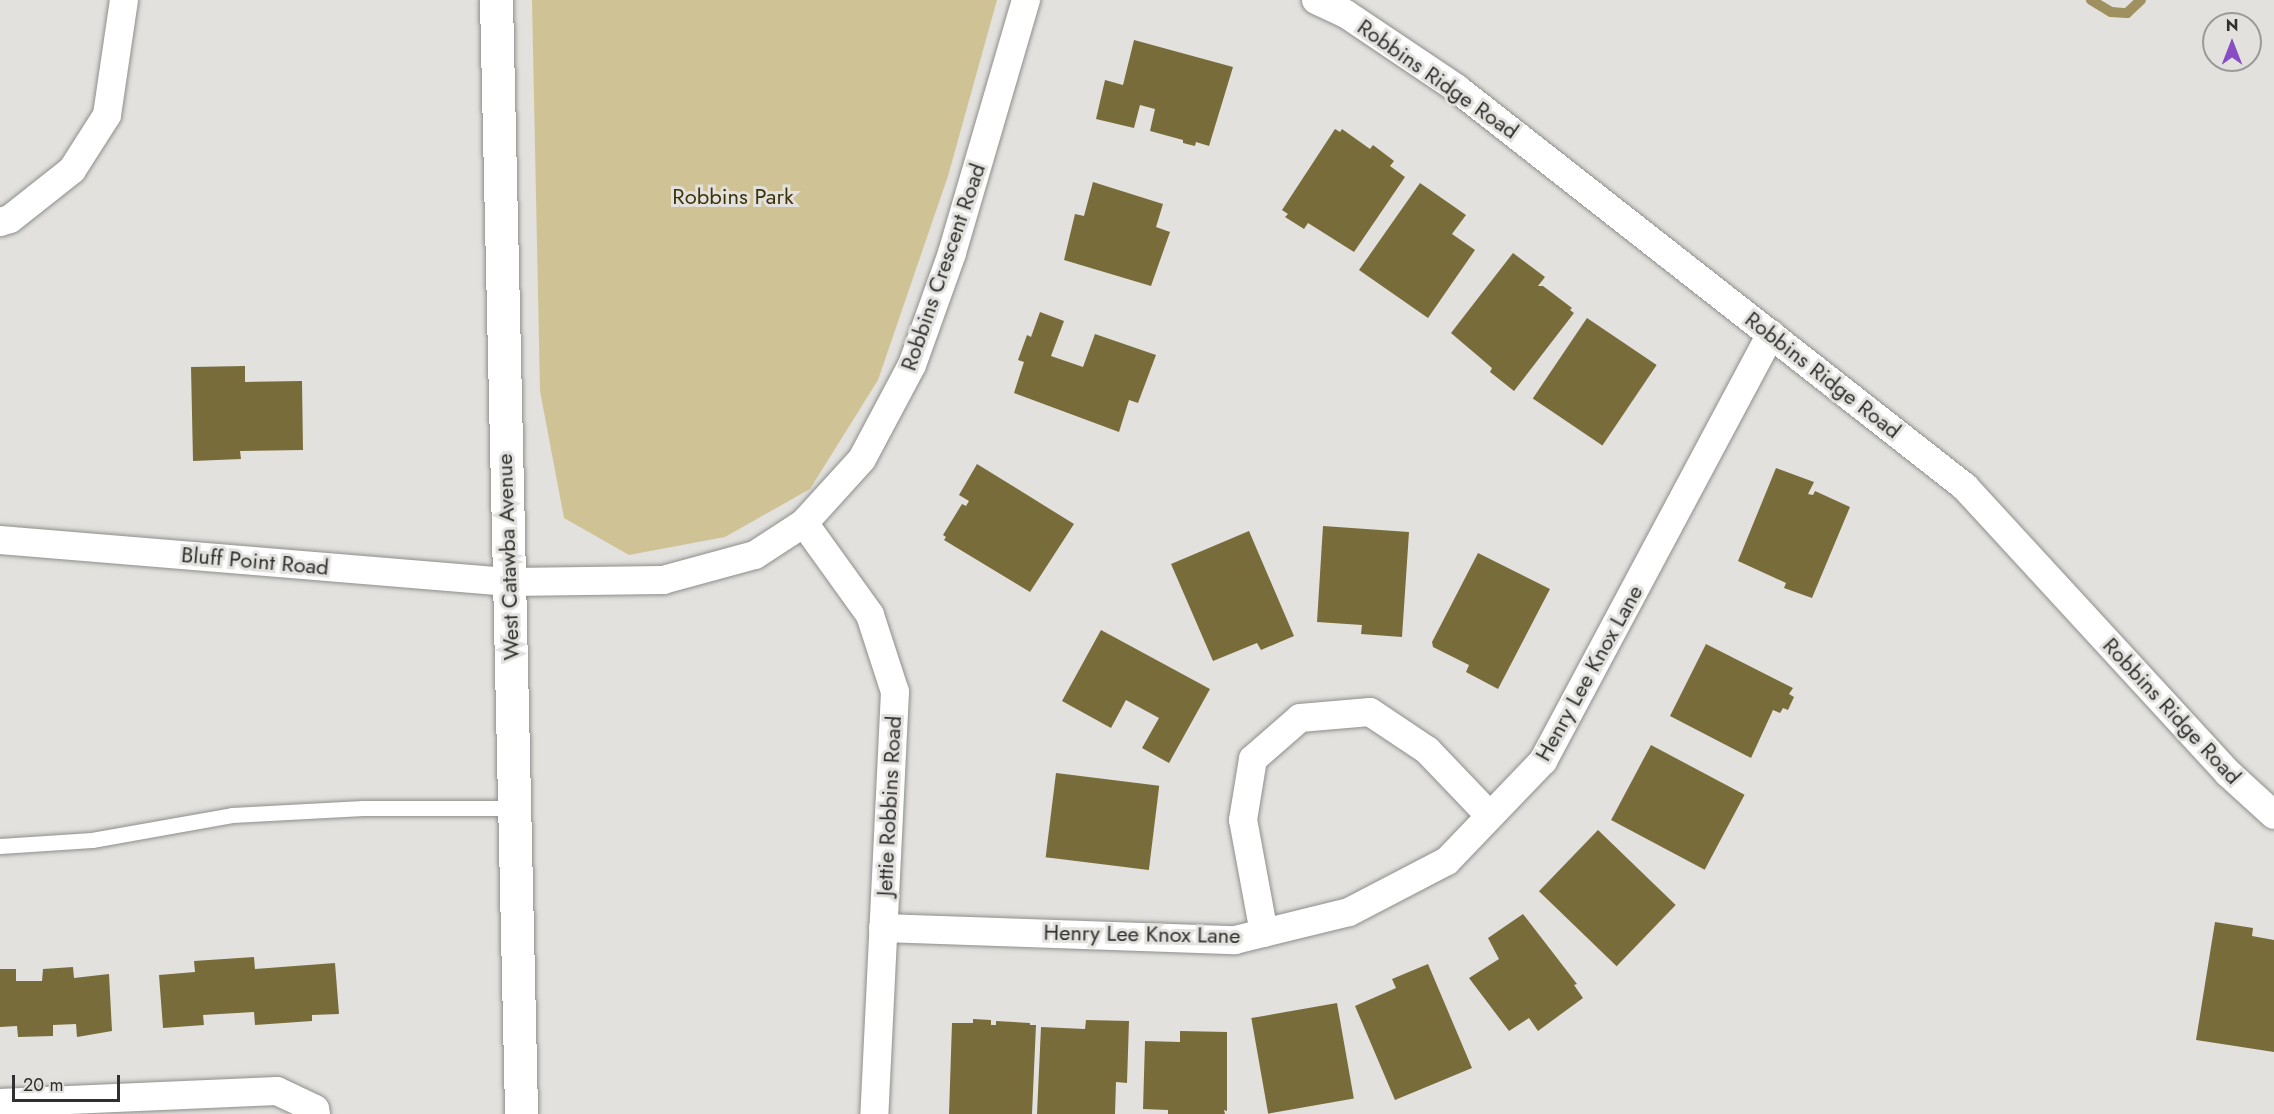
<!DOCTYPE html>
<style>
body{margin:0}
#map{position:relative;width:2274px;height:1114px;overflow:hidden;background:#e2e1de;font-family:Jost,sans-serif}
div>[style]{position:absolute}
.green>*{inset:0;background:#cfc396}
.stream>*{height:10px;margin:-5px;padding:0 5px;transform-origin:5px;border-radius:5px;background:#9f915f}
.building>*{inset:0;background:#796c3b;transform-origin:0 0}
.roads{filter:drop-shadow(0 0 2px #8e8e8b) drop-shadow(0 0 2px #8e8e8b)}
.service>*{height:15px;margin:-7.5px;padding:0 7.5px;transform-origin:7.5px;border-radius:7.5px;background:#fff}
.minor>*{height:28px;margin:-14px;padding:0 14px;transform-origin:14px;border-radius:14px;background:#fff}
.secondary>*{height:33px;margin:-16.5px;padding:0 16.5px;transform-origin:16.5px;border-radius:16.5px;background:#fff}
span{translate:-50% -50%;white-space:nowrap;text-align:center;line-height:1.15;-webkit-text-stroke:6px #e2e1de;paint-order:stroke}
.street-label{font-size:22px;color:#30302e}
.park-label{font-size:22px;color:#3e3308}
.north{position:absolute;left:2202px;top:12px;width:60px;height:60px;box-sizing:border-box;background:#e2e1de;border:2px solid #9b9a98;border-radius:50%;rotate:0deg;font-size:16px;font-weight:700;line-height:24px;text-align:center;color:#30302e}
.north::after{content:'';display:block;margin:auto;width:21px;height:27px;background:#894dc3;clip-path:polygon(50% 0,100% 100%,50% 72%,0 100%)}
.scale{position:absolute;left:12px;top:1075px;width:108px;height:27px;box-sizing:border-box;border:3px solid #30302e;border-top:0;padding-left:8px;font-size:18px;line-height:21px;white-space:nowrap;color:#30302e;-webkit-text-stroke:4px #e2e1de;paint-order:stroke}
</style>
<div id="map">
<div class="green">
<div style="clip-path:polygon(532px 0,997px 0,948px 176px,878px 380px,810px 489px,725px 537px,629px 555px,564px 518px,540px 391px)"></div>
</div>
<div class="stream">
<div style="left:2091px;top:0;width:23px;rotate:31deg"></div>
<div style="left:2111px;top:12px;width:16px;rotate:4deg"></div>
<div style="left:2127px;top:13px;width:19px;rotate:-43deg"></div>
</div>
<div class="building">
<div style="clip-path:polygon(1134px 40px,1233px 67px,1209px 146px,1196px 142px,1195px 146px,1183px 143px,1183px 140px,1150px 131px,1155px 109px,1140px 105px,1134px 128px,1096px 119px,1105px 80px,1123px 85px)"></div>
<div style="clip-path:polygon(1335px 129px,1340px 132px,1342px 129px,1370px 149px,1373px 145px,1394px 161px,1390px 166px,1405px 177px,1354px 252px,1308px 223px,1304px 229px,1285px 217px,1288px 214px,1282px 210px)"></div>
<div style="clip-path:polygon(1093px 182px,1163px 204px,1156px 227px,1170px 232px,1151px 286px,1064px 260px,1075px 214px,1084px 216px)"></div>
<div style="clip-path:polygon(1420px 183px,1466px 215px,1452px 234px,1475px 250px,1428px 318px,1359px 270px)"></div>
<div style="clip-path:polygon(1513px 253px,1545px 277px,1538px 286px,1543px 286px,1572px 308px,1570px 310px,1574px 313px,1514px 391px,1490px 372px,1492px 368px,1451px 333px)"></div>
<div style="clip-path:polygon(1040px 312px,1064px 321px,1051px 356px,1083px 367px,1095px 334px,1156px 355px,1138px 403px,1129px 400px,1119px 432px,1014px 393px,1024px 362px,1018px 360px,1027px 335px,1031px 337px)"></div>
<div style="left:1587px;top:318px;width:84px;height:97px;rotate:34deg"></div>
<div style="clip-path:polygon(245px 366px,245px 382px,302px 381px,303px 450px,240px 451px,241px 459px,193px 461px,191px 367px)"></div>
<div style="clip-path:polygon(977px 464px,1074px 524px,1030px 592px,944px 540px,946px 537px,943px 535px,962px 504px,966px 506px,969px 501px,959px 495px)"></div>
<div style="clip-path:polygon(1776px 468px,1814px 482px,1808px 494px,1813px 495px,1815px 491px,1850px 507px,1812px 598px,1784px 588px,1786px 583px,1738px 561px)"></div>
<div style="clip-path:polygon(1323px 526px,1409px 532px,1402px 637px,1361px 634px,1362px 625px,1317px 622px)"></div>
<div style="clip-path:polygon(1249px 531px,1294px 636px,1261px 650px,1257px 643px,1213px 661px,1171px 564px)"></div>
<div style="clip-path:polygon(1478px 553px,1550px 589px,1498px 689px,1466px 672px,1469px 665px,1433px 647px,1432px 642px)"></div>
<div style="clip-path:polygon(1101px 630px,1210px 689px,1169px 763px,1142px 748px,1159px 718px,1126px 700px,1111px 728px,1062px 701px)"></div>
<div style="clip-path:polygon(1706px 644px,1793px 688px,1789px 694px,1794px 697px,1788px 710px,1783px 708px,1780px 713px,1773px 710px,1751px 758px,1670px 716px)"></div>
<div style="left:1651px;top:745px;width:106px;height:85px;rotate:28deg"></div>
<div style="left:1056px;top:773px;width:104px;height:85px;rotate:7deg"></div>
<div style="left:1598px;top:830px;width:108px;height:85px;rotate:44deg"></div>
<div style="clip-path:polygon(1523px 914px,1577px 984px,1574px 985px,1583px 998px,1538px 1031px,1529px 1018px,1509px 1031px,1469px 978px,1499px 959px,1488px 938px)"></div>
<div style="clip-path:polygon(2215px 922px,2253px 928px,2252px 936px,2274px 940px,2274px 1052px,2196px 1040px)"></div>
<div style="clip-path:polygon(254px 957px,255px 969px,335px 963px,339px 1014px,312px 1015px,312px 1021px,255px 1025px,254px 1012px,203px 1015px,204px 1025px,163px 1028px,159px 975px,195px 972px,194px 961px)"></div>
<div style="clip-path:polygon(1428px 964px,1472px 1068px,1395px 1100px,1355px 1006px,1396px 988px,1392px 979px)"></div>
<div style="clip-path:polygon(73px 967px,74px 978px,109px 974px,112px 1031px,77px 1037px,76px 1024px,53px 1025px,53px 1036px,18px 1037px,17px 1026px,0 1027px,0 969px,16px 969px,16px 981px,42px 981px,43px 969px)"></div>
<div style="left:1337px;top:1003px;width:97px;height:87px;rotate:80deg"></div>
<div style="clip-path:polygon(973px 1019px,991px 1020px,991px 1025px,996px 1025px,996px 1021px,1030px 1023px,1030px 1025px,1036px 1025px,1032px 1114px,949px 1114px,952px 1023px,973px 1023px)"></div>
<div style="clip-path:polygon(1086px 1020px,1129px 1021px,1127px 1083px,1116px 1082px,1115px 1114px,1037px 1114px,1041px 1027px,1085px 1029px)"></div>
<div style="clip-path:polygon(1180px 1031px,1227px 1032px,1227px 1111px,1224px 1110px,1225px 1114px,1168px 1114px,1168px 1110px,1143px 1109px,1145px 1041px,1180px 1042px)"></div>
</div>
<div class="roads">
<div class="service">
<div style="left:0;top:846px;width:92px;rotate:-3.7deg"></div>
<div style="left:92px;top:840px;width:142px;rotate:-10.1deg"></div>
<div style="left:232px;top:815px;width:131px;rotate:-3.1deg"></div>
<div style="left:363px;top:808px;width:151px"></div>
</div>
<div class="minor">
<div style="left:1316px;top:0;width:33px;rotate:25deg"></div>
<div style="left:1346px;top:14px;width:133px;rotate:33.9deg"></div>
<div style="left:1456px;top:88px;width:647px;rotate:38.09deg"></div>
<div style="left:1965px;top:487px;width:389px;rotate:47.4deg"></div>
<div style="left:2228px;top:773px;width:62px;rotate:42.4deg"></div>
<div style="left:0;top:222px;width:10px;rotate:-17deg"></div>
<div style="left:10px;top:219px;width:79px;rotate:-38.3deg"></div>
<div style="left:72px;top:170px;width:65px;rotate:-57.5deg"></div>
<div style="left:107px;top:115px;width:116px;rotate:-81.6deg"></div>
<div style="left:804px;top:523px;width:113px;rotate:54.3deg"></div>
<div style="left:870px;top:615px;width:81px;rotate:72deg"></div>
<div style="left:895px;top:692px;width:423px;rotate:92.8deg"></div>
<div style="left:0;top:540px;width:511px;rotate:4.72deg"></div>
<div style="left:509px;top:582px;width:154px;rotate:-0.7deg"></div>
<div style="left:663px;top:580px;width:95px;rotate:-15.2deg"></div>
<div style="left:755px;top:555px;width:59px;rotate:-33.1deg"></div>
<div style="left:804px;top:523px;width:86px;rotate:-47.8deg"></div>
<div style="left:862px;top:459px;width:106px;rotate:-62deg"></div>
<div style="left:912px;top:365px;width:119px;rotate:-70.3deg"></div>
<div style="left:952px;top:253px;width:264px;rotate:-73.7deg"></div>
<div style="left:883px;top:928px;width:352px;rotate:2deg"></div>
<div style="left:1235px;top:940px;width:117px;rotate:-13.8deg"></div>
<div style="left:1349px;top:912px;width:110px;rotate:-27.5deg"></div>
<div style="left:1447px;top:861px;width:139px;rotate:-46.2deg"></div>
<div style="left:1543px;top:761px;width:484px;rotate:-61.9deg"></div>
<div style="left:1264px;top:933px;width:115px;rotate:-100.5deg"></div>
<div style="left:1243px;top:820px;width:62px;rotate:-80.7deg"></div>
<div style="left:1253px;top:759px;width:62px;rotate:-41.1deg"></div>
<div style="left:1300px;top:718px;width:70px;rotate:-4.9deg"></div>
<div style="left:1370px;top:712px;width:69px;rotate:33.7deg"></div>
<div style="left:1427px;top:750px;width:91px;rotate:46.3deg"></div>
<div style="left:0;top:1103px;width:277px;rotate:-2.5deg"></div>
<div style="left:277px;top:1091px;width:42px;rotate:25.3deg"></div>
<div style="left:315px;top:1109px;width:5px;rotate:79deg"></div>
</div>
<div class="secondary">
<div style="left:496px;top:0;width:1114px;rotate:88.71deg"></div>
</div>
</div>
<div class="street-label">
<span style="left:1438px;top:79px;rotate:35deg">Robbins Ridge Road</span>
<span style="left:943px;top:267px;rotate:-71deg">Robbins Crescent Road</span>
<span style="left:1823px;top:375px;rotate:38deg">Robbins Ridge Road</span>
<span style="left:508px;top:557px;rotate:-92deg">West Catawba Avenue</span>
<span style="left:255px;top:561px;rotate:5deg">Bluff Point Road</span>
<span style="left:1589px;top:673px;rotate:-61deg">Henry Lee Knox Lane</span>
<span style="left:2172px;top:711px;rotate:47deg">Robbins Ridge Road</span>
<span style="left:889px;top:806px;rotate:-87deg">Jettie Robbins Road</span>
<span style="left:1142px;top:934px;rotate:1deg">Henry Lee Knox Lane</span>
</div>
<div class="park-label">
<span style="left:733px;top:197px">Robbins Park</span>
</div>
<div class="north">N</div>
<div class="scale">20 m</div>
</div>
